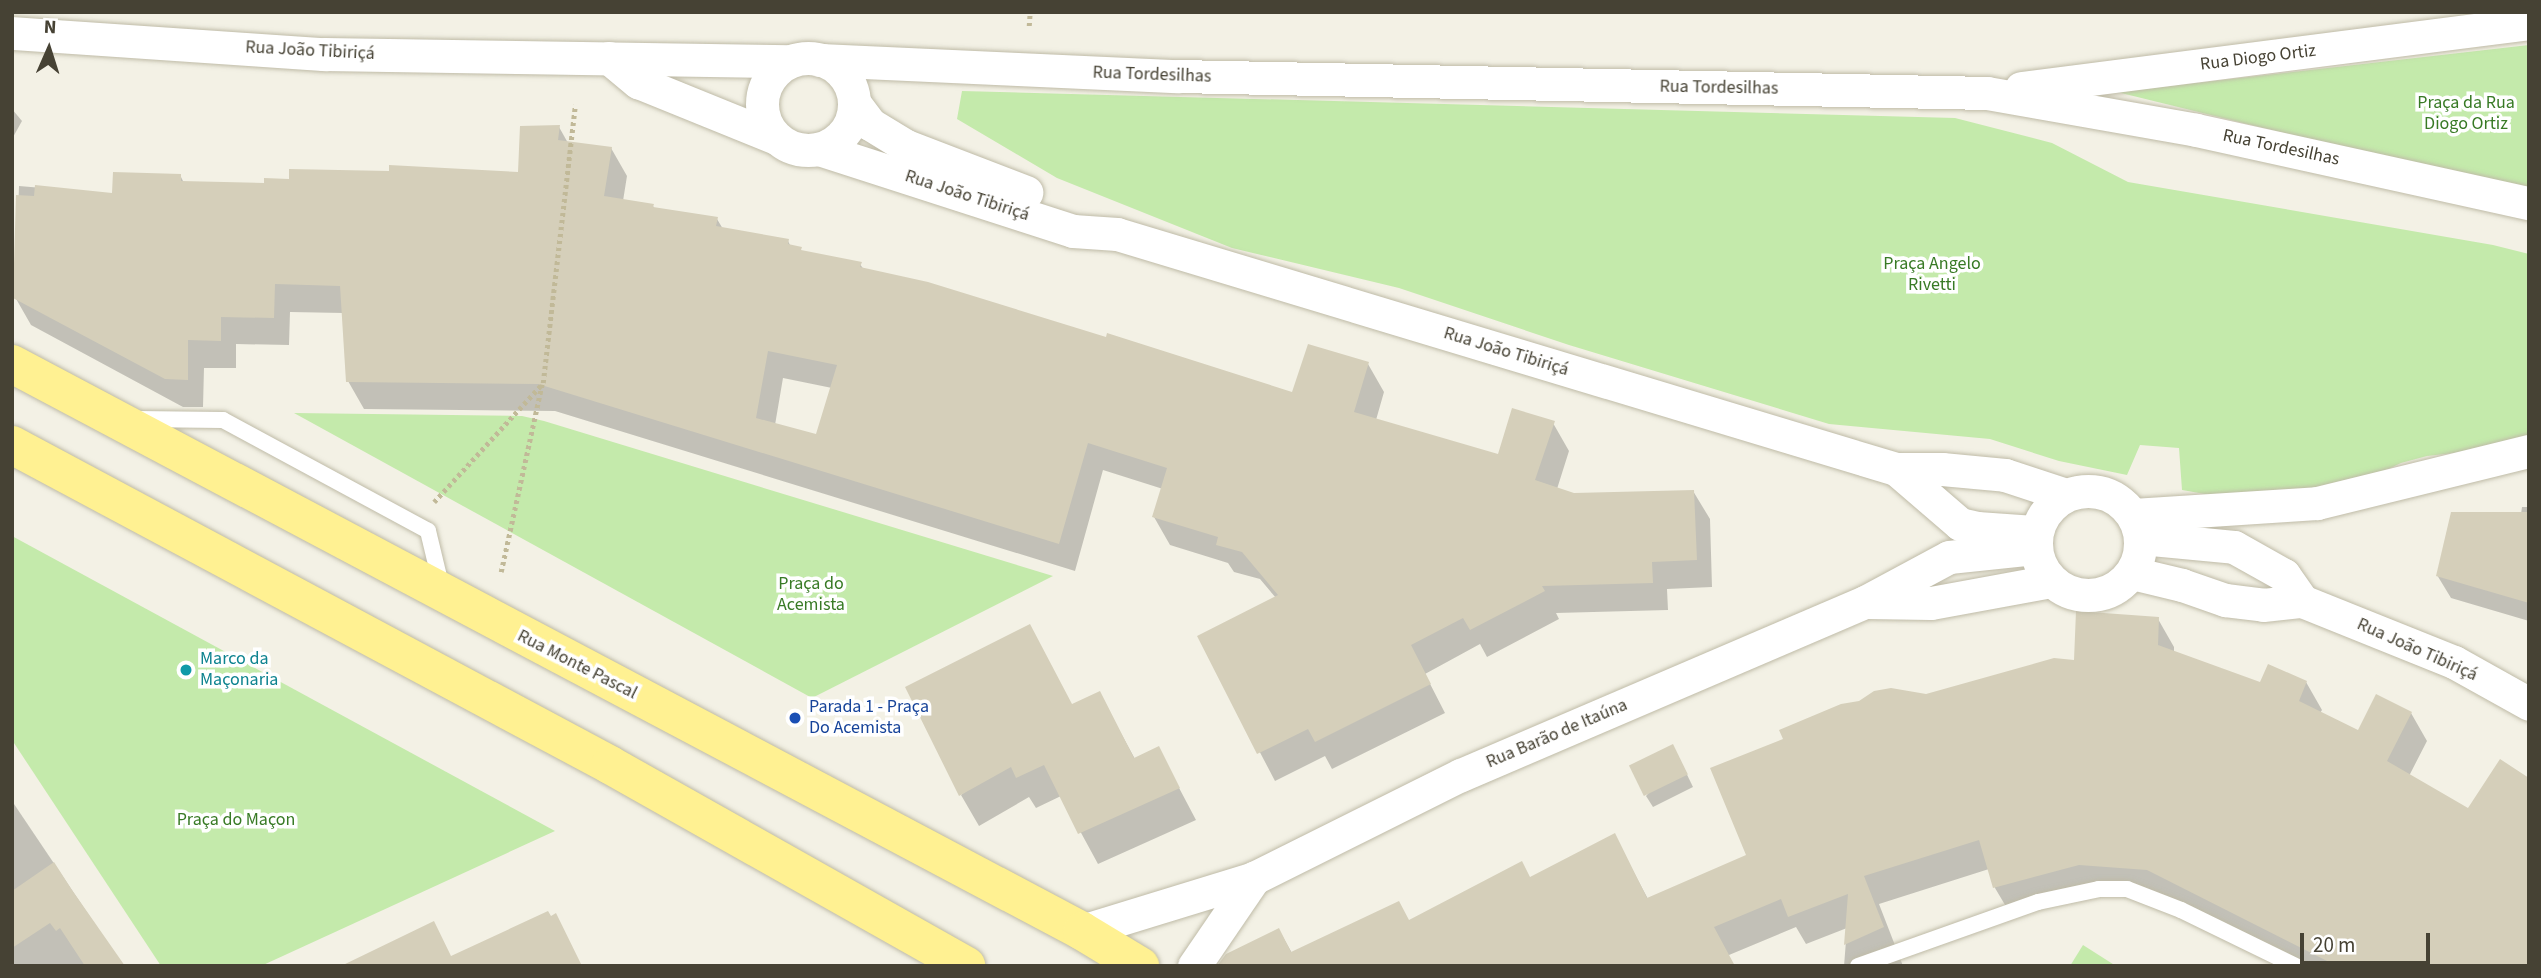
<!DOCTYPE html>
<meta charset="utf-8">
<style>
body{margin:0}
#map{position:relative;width:2541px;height:978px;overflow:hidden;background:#f3f1e5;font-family:"Source Sans 3",sans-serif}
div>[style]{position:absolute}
.green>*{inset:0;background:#c4eaab}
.shadow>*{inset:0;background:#0003}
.building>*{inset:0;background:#d5cfba;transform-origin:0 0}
.path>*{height:4.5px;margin-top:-2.25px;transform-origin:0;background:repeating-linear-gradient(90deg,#c1b998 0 3.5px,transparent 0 7px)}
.roads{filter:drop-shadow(0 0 2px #bfbba7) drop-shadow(0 0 2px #bfbba7)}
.service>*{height:16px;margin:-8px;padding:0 8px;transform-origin:8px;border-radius:8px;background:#fff}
.minor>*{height:33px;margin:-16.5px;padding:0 16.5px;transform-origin:16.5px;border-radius:16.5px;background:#fff}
.minor>.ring{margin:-16.5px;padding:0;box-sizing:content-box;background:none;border:33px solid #fff;border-radius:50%}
.primary>*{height:38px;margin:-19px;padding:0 19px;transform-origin:19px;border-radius:19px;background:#fff192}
.dots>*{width:19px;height:19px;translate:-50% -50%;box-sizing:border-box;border:4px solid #fff;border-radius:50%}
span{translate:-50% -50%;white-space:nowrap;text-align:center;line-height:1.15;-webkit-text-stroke:7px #fff;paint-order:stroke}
.street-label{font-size:18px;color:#464234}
.park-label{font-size:18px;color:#387a25}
.culture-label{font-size:18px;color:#0d838f}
.left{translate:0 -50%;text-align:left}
.transit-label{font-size:18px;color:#164399}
.frame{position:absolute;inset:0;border:14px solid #464234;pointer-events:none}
.north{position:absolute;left:14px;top:14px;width:70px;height:70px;-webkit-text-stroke:5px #fff;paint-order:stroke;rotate:3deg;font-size:19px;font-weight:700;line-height:28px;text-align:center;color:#464234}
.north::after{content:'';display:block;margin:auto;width:24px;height:32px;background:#464234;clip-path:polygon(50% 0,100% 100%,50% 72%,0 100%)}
.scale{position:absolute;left:2300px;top:933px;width:130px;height:32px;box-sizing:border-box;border:4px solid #464234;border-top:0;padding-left:9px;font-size:21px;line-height:24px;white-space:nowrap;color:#464234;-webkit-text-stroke:5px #fff;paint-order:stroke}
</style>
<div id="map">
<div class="green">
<div style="clip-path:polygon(2529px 45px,2529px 193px,2117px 92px)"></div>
<div style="clip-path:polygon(962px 91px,1955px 118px,2052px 143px,2128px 182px,2493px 245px,2529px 254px,2529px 450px,2481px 450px,2427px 456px,2401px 463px,2342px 491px,2222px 497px,2182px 490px,2179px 448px,2140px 445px,2127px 475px,2059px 461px,1990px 439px,1829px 424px,1569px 345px,1399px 288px,1232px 248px,1057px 178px,957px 119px)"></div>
<div style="clip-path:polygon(294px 413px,522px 416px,544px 421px,1053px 576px,812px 698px)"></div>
<div style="clip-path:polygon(12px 536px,555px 831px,261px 966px,161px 966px,12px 740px)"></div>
<div style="clip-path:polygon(2083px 945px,2116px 966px,2070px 966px)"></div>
</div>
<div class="shadow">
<div style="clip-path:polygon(12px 109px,22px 121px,12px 139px)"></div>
<div style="clip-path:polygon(evenodd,559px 127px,568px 143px,611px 148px,627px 176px,623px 201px,653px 206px,655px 209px,717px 219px,723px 229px,788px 241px,791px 247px,803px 252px,860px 264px,864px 270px,1293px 395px,1368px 364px,1384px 392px,1376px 420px,1499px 456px,1553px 423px,1569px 451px,1557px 489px,1573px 495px,1693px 491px,1710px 519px,1712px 587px,1667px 589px,1668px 610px,1556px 613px,1559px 619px,1487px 657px,1480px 644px,1425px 674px,1445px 713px,1332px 769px,1325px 756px,1275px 781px,1199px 636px,1276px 598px,1260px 579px,1234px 572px,1228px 563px,1170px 545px,1154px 517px,1163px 489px,1103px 470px,1075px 571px,555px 411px,364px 409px,348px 381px,343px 313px,290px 312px,289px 345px,236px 344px,236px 368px,204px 368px,203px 407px,183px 407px,31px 325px,15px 297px,19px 186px,114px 194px,180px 175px,184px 183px,266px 185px,520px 174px,559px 127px,783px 378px,832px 388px,817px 436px,775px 425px,783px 378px)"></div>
<div style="clip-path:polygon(2522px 507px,2529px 507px,2529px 621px,2451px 598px,2437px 575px,2521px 514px)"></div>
<div style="clip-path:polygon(2158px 619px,2174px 647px,2174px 652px,2261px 684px,2306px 682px,2322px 710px,2320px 713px,2359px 732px,2411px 713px,2427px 741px,2409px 776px,2529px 966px,2304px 966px,2165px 897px,2096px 892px,2011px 915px,1995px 888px,1989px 869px,1879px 904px,1903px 966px,1844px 966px,1847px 928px,1806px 944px,1796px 927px,1729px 955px,1239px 966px,1279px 930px,1292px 953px,1409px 922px,1530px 879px,1614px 835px,1648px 899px,1748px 856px,1926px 696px,2075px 661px)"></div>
<div style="clip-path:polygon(1099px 693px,1135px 759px,1158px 748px,1196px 820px,1098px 864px,1061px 796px,1036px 808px,1029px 797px,979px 826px,961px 795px,1072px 706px)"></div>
<div style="clip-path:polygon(1679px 758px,1693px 787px,1653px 807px,1646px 796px)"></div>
<div style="clip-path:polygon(12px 801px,123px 966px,12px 966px)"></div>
</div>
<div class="building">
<div style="clip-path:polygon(evenodd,560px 125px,558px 140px,612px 147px,604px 196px,654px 204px,653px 207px,718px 217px,716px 226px,789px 239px,788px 244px,802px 247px,801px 250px,862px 262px,860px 267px,928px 282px,1106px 337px,1107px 333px,1292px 392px,1308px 344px,1369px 362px,1354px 412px,1498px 454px,1512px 408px,1555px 421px,1535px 480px,1574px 493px,1694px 490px,1697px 560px,1652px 562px,1653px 583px,1542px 586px,1545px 591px,1470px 630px,1463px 618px,1411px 645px,1431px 684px,1315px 742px,1308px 729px,1257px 754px,1197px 636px,1278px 595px,1242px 552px,1216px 545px,1218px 537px,1152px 517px,1167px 468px,1088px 443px,1059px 544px,538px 384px,346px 382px,340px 286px,275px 284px,274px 318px,221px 317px,221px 341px,188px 340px,188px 380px,165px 379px,13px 298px,16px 195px,34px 196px,35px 185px,112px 193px,113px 172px,181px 174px,181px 181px,264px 183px,264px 178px,289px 179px,289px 169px,389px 171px,389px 165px,518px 172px,520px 126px,560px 125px,768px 351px,837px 365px,816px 434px,756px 418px,768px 351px)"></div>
<div style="clip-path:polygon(2451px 512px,2529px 512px,2529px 603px,2436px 576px)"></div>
<div style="clip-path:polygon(2076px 611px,2159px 617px,2158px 645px,2260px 682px,2268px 664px,2307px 681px,2299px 701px,2358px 730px,2376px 694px,2412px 712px,2387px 761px,2468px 808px,2500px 759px,2529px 778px,2529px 966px,2337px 966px,2147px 870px,2079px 865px,1993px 888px,1979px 840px,1864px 876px,1884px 927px,1844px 945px,1848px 894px,1788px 917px,1781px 899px,1714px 927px,1735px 966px,1217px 966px,1226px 954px,1279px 928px,1291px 952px,1399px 901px,1409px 920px,1522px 861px,1530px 877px,1615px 833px,1647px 898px,1746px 855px,1710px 768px,1783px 739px,1779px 730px,1841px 704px,1859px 701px,1874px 691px,1891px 688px,1926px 694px,2054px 658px,2074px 660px)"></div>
<div style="clip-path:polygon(1030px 624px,1072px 704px,1100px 691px,1134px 758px,1159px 746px,1180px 788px,1078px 834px,1044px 765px,1016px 778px,1011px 767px,959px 796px,905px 687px)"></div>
<div style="left:1673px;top:744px;width:34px;height:49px;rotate:64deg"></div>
<div style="clip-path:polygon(54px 862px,72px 890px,125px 966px,85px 966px,60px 928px,56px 931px,50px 923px,12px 948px,12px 891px)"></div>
<div style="clip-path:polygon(548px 911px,551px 916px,556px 913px,582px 966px,341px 966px,434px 921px,451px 956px)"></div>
</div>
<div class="path">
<div style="left:1029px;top:26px;width:14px;rotate:-86deg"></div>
<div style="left:434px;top:502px;width:161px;rotate:-47.5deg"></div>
<div style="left:543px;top:383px;width:280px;rotate:-83.4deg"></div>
<div style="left:501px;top:572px;width:192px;rotate:-77.7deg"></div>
</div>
<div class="roads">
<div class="service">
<div style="left:136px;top:419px;width:87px;rotate:0.7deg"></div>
<div style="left:223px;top:420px;width:233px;rotate:28.4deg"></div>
<div style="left:428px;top:531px;width:56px;rotate:76.5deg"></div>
<div style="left:1858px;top:966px;width:191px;rotate:-19.6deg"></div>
<div style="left:2038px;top:902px;width:62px;rotate:-12deg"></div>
<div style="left:2099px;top:889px;width:28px"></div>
<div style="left:2127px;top:889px;width:58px;rotate:21.3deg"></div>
<div style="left:2181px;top:910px;width:128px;rotate:26deg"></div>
</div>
<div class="minor">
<div style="left:12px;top:33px;width:313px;rotate:3.9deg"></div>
<div style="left:324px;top:54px;width:465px;rotate:0.9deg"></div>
<div class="ring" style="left:762px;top:58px;width:59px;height:59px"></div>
<div style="left:609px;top:58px;width:38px;rotate:40deg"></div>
<div style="left:638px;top:82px;width:149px;rotate:22.1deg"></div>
<div style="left:820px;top:60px;width:357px;rotate:2.6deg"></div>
<div style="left:1177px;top:76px;width:810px;rotate:1.2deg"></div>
<div style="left:1987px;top:93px;width:212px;rotate:10deg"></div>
<div style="left:2196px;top:130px;width:341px;rotate:12.4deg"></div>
<div style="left:2021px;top:88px;width:512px;rotate:-7.29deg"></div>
<div style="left:855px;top:104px;width:25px;rotate:53deg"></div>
<div style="left:870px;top:124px;width:42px;rotate:31.4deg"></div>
<div style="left:906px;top:146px;width:129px;rotate:21deg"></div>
<div style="left:819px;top:149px;width:267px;rotate:17.9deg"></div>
<div style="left:1073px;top:231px;width:44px;rotate:3.9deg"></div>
<div style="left:1117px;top:234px;width:814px;rotate:16.79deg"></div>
<div style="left:1896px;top:469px;width:46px"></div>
<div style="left:1942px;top:469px;width:63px;rotate:5.4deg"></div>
<div style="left:2005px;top:475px;width:64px;rotate:18.2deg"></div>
<div style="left:1896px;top:469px;width:84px;rotate:40.7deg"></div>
<div style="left:1960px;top:524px;width:17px;rotate:13deg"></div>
<div style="left:1977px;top:528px;width:57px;rotate:4deg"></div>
<div class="ring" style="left:2036px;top:491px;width:71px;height:71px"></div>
<div style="left:2133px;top:515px;width:184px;rotate:-3.7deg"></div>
<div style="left:2317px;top:503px;width:218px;rotate:-13.8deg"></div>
<div style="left:2141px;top:538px;width:93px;rotate:5.5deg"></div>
<div style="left:2234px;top:547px;width:57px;rotate:29.2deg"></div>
<div style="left:2284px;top:575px;width:32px;rotate:55deg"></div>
<div style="left:2132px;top:573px;width:51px;rotate:13.5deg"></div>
<div style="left:2182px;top:585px;width:46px;rotate:19.2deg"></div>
<div style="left:2225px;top:600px;width:38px;rotate:7deg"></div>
<div style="left:2263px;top:605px;width:39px;rotate:-6deg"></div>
<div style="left:2302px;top:601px;width:164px;rotate:21.9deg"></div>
<div style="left:2454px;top:662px;width:86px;rotate:29.2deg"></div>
<div style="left:1867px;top:602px;width:64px;rotate:0.9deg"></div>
<div style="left:1931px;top:603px;width:122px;rotate:-10.4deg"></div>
<div style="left:1082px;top:931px;width:180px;rotate:-17.1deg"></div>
<div style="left:1254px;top:878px;width:231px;rotate:-26.5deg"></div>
<div style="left:1461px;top:775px;width:439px;rotate:-23.2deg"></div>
<div style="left:1865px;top:602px;width:95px;rotate:-28.2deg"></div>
<div style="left:1949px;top:557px;width:86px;rotate:-6deg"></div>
<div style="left:1194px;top:966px;width:107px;rotate:-55.7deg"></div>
</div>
<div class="primary">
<div style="left:12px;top:364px;width:1211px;rotate:27.92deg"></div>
<div style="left:1082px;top:931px;width:68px;rotate:31.1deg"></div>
<div style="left:12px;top:445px;width:678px;rotate:28.15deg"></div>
<div style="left:610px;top:765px;width:409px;rotate:29.4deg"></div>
</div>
</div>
<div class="dots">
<div style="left:186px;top:670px;background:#0f9aa8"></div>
<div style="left:795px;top:718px;background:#1a4fb4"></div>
</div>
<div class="street-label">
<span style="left:310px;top:51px;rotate:3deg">Rua João Tibiriçá</span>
<span style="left:2258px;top:58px;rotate:-7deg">Rua Diogo Ortiz</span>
<span style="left:1152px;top:75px;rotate:2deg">Rua Tordesilhas</span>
<span style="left:1719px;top:88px;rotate:1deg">Rua Tordesilhas</span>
<span style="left:2281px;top:148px;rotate:12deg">Rua Tordesilhas</span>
<span style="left:967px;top:196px;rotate:18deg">Rua João Tibiriçá</span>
<span style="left:1506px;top:352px;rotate:17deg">Rua João Tibiriçá</span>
<span style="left:2417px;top:650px;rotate:24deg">Rua João Tibiriçá</span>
<span style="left:577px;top:665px;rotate:27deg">Rua Monte Pascal</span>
<span style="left:1557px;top:734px;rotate:-23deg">Rua Barão de Itaúna</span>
</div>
<div class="park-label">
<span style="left:2466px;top:114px">Praça da Rua<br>Diogo Ortiz</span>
<span style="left:1932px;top:275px">Praça Angelo<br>Rivetti</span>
<span style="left:811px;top:595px">Praça do<br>Acemista</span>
<span style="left:236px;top:820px">Praça do Maçon</span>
</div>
<div class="culture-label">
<span class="left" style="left:200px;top:670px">Marco da<br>Maçonaria</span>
</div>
<div class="transit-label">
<span class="left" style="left:809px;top:718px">Parada 1 - Praça<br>Do Acemista</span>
</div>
<div class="frame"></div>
<div class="north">N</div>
<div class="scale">20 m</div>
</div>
